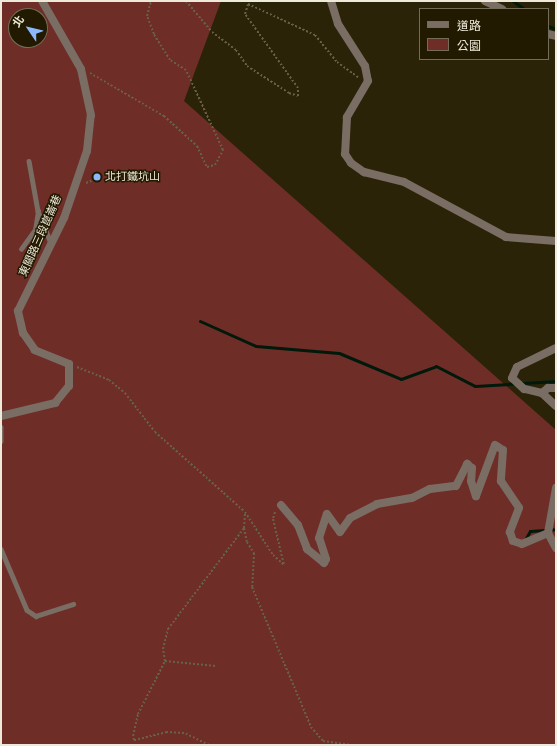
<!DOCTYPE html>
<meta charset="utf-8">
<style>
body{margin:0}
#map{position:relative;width:557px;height:746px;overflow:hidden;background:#2b2307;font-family:"Fira Sans","Noto Sans TC",sans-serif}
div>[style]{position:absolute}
.green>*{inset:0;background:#6f2d27}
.stream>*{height:3px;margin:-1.5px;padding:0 1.5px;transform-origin:1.5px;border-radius:1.5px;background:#00190b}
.path>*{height:2px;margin-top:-1px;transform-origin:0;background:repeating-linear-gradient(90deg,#686148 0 2px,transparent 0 4px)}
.lane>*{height:4.5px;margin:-2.25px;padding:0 2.25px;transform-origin:2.25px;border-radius:2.25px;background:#796d64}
.street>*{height:8px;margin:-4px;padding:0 4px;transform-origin:4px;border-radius:4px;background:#796d64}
.dots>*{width:11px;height:11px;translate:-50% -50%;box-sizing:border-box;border:2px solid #211a00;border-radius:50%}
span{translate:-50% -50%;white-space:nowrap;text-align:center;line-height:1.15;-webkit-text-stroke:3px #211a00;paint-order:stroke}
.poi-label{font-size:11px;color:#eee9d9}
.left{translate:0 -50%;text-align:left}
.street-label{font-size:11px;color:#eee9d9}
.frame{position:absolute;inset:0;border:2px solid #eee9d9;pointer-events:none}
.legend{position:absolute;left:419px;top:8px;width:130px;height:52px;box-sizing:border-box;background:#211a00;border:1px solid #736d57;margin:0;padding:5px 7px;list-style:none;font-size:12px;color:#eee9d9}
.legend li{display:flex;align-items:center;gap:8px;height:20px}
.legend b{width:20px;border:1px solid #736d57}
.north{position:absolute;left:8px;top:8px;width:40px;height:40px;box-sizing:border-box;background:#211a00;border:1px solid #736d57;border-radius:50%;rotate:305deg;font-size:11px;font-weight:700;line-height:16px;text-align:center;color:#eee9d9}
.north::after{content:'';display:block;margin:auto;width:14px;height:18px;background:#8cb9fc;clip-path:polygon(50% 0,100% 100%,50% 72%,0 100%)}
</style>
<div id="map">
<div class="green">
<div style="clip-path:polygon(evenodd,1px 1px,221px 1px,184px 101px,556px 430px,556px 745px,1px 745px,1px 1px,16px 16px,40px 16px,40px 40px,16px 40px,16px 16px)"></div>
</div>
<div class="stream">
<div style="left:513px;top:1px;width:14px;rotate:36deg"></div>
<div style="left:548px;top:26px;width:9px;rotate:21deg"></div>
<div style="left:200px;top:321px;width:61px;rotate:24.1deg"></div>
<div style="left:256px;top:346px;width:83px;rotate:4.8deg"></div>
<div style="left:339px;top:353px;width:67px;rotate:22.8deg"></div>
<div style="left:401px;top:379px;width:37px;rotate:-20deg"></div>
<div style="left:436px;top:366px;width:44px;rotate:27.1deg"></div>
<div style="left:475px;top:386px;width:81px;rotate:-3.5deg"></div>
<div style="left:526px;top:538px;width:8px;rotate:-60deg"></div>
<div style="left:530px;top:531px;width:26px;rotate:-4deg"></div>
</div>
<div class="path">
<div style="left:186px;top:1px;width:40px;rotate:50deg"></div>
<div style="left:212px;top:32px;width:30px;rotate:37deg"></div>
<div style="left:236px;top:50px;width:19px;rotate:55deg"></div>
<div style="left:247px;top:66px;width:50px;rotate:32.7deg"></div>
<div style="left:289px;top:93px;width:9px;rotate:18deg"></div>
<div style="left:298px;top:96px;width:8px;rotate:-90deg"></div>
<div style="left:298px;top:88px;width:91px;rotate:-125.6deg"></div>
<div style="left:245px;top:14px;width:10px;rotate:-73deg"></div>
<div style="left:248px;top:4px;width:74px;rotate:24.8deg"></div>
<div style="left:315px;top:35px;width:35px;rotate:51deg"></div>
<div style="left:337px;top:62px;width:26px;rotate:36deg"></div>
<div style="left:90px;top:73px;width:86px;rotate:30.2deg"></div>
<div style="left:164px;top:116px;width:45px;rotate:42.3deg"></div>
<div style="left:197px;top:146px;width:23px;rotate:65deg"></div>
<div style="left:207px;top:167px;width:8px;rotate:-14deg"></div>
<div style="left:215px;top:165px;width:17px;rotate:-62deg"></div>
<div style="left:223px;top:150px;width:88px;rotate:-114.8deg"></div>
<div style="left:186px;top:70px;width:19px;rotate:-148deg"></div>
<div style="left:170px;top:60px;width:31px;rotate:-122deg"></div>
<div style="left:154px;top:34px;width:19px;rotate:-111deg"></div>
<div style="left:147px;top:16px;width:16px;rotate:-75deg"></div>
<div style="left:86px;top:183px;width:11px;rotate:-22deg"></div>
<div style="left:77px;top:367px;width:35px;rotate:22deg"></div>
<div style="left:109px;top:380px;width:21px;rotate:39deg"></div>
<div style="left:125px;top:393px;width:49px;rotate:52.4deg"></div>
<div style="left:155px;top:432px;width:120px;rotate:41.6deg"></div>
<div style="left:245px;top:512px;width:51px;rotate:56.9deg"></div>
<div style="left:273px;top:555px;width:15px;rotate:42deg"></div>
<div style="left:275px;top:512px;width:7px;rotate:106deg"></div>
<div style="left:273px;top:519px;width:47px;rotate:76.6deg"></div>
<div style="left:244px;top:528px;width:14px;rotate:78deg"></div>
<div style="left:247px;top:542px;width:13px;rotate:58deg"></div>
<div style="left:254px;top:553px;width:34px;rotate:93deg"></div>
<div style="left:252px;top:587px;width:152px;rotate:67.1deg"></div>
<div style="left:311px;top:727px;width:18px;rotate:49deg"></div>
<div style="left:323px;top:741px;width:27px;rotate:8deg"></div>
<div style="left:165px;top:661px;width:51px;rotate:5.6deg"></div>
<div style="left:209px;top:745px;width:28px;rotate:-154deg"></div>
<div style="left:184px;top:733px;width:17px;rotate:-177deg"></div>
<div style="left:167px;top:732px;width:34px;rotate:166deg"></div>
<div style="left:134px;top:740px;width:4px;rotate:-104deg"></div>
<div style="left:133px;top:736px;width:23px;rotate:-77deg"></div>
<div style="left:138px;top:714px;width:59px;rotate:-63deg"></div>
<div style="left:165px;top:661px;width:12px;rotate:-99deg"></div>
<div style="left:163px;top:649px;width:21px;rotate:-76deg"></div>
<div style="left:168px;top:629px;width:126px;rotate:-53deg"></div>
<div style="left:244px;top:528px;width:16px;rotate:-86deg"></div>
</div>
<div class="lane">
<div style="left:29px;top:161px;width:51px;rotate:79.8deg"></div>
<div style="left:38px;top:211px;width:35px;rotate:68deg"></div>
<div style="left:21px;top:249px;width:24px;rotate:-54deg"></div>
<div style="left:35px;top:230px;width:19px;rotate:-81deg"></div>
<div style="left:1px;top:427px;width:14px;rotate:90deg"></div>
<div style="left:1px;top:549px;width:66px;rotate:66.9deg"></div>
<div style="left:27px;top:610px;width:11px;rotate:34deg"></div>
<div style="left:36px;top:616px;width:39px;rotate:-18deg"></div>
</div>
<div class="street">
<div style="left:331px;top:1px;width:24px;rotate:73deg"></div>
<div style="left:338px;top:24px;width:50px;rotate:57.3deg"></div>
<div style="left:365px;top:66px;width:15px;rotate:79deg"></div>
<div style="left:368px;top:81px;width:42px;rotate:120.3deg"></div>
<div style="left:347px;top:117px;width:37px;rotate:93deg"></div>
<div style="left:345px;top:154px;width:11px;rotate:56deg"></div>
<div style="left:351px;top:163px;width:16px;rotate:35deg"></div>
<div style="left:364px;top:172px;width:41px;rotate:14deg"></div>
<div style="left:404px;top:182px;width:116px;rotate:28.3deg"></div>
<div style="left:506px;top:237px;width:50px;rotate:4.6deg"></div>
<div style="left:485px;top:1px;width:19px;rotate:25deg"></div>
<div style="left:548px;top:34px;width:8px;rotate:14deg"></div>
<div style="left:556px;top:388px;width:8px;rotate:180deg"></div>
<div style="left:548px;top:388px;width:8px;rotate:140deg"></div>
<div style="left:542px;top:393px;width:19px;rotate:43deg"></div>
<div style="left:542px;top:393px;width:18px;rotate:-167deg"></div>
<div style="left:524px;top:389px;width:16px;rotate:-137deg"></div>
<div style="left:512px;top:378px;width:12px;rotate:-66deg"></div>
<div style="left:517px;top:367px;width:43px;rotate:-26deg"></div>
<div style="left:1px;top:416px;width:56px;rotate:-13.5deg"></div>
<div style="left:55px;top:403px;width:22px;rotate:-51deg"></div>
<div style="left:69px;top:386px;width:22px;rotate:-90deg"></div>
<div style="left:69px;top:364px;width:37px;rotate:-158deg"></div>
<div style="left:35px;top:350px;width:21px;rotate:-125deg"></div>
<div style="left:23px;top:333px;width:23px;rotate:-103deg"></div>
<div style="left:18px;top:311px;width:104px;rotate:-63.7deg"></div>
<div style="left:64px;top:218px;width:71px;rotate:-71.1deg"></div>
<div style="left:87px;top:151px;width:36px;rotate:-84deg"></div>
<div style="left:91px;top:115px;width:47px;rotate:-102.3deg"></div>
<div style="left:81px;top:69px;width:78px;rotate:-119.8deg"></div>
<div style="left:281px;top:505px;width:26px;rotate:50deg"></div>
<div style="left:298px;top:525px;width:26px;rotate:69deg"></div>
<div style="left:307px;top:549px;width:22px;rotate:39deg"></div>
<div style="left:324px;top:563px;width:4px;rotate:-63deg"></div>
<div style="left:326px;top:559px;width:22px;rotate:-108deg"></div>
<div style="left:319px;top:538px;width:25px;rotate:-72deg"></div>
<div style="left:327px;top:514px;width:22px;rotate:54deg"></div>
<div style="left:340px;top:532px;width:17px;rotate:-54deg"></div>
<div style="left:350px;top:518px;width:30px;rotate:-27deg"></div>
<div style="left:377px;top:504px;width:36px;rotate:-10deg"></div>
<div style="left:412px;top:498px;width:20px;rotate:-27deg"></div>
<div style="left:430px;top:489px;width:26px;rotate:-7deg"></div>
<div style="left:456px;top:486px;width:25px;rotate:-63deg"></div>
<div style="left:467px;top:464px;width:6px;rotate:39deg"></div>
<div style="left:472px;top:468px;width:13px;rotate:94deg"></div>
<div style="left:471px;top:481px;width:16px;rotate:72deg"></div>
<div style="left:476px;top:496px;width:54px;rotate:-69.6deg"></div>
<div style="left:495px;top:445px;width:9px;rotate:32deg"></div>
<div style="left:503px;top:450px;width:31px;rotate:94deg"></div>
<div style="left:501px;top:481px;width:32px;rotate:56deg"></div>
<div style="left:519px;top:508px;width:26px;rotate:111deg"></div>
<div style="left:510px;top:532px;width:9px;rotate:72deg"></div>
<div style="left:513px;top:541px;width:9px;rotate:18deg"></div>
<div style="left:522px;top:544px;width:28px;rotate:-23deg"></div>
<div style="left:548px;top:533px;width:46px;rotate:-79.9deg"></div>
<div style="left:548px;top:533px;width:17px;rotate:62deg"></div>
</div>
<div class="dots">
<div style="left:97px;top:177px;background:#8cb9fc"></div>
</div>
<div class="poi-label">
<span class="left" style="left:105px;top:177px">北打鐵坑山</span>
</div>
<div class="street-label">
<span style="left:41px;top:236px;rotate:-66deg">東關路三段崑崙巷</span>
</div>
<div class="frame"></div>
<ul class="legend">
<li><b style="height:5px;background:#796d64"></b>道路</li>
<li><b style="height:11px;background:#6f2d27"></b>公園</li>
</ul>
<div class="north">北</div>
</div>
